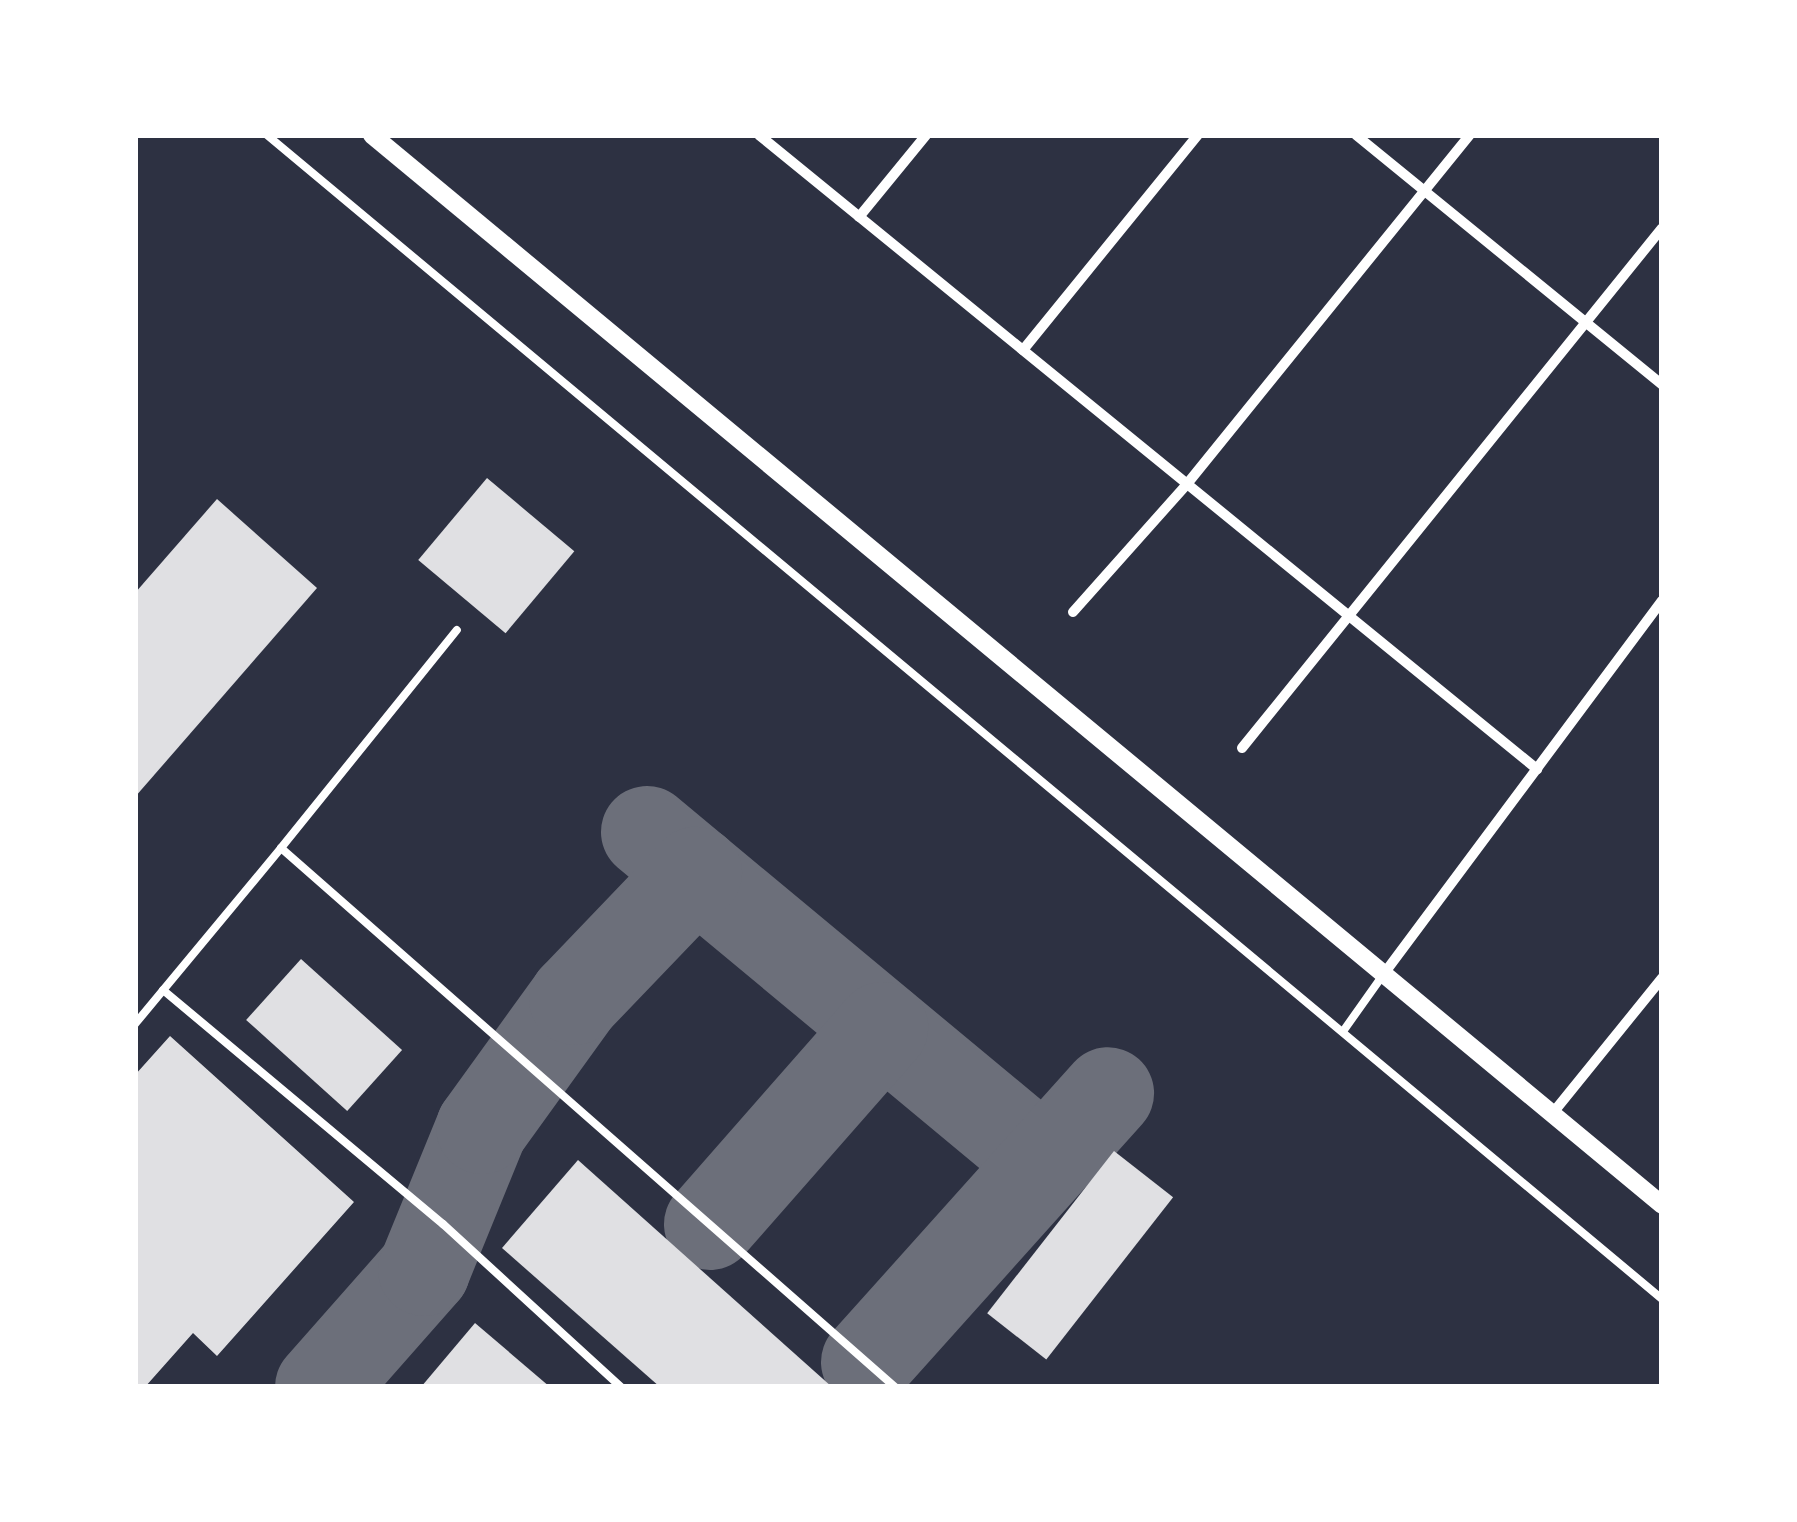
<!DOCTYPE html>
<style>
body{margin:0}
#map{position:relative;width:1797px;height:1522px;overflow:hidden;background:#2d3142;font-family:Manrope,sans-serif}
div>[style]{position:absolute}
.taxiway>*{height:92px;margin:-46px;padding:0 46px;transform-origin:46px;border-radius:46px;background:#6c6f7a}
.building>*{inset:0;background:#e0e0e3;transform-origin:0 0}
.service>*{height:8px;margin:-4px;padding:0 4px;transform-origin:4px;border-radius:4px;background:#fff}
.minor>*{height:10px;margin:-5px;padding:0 5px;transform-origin:5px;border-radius:5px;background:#fff}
.tertiary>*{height:18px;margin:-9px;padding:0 9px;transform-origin:9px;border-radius:9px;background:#fff}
span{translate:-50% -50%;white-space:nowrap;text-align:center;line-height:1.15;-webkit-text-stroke:10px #fff;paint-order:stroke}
.frame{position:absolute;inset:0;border:138px solid #fff;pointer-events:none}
</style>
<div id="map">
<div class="taxiway">
<div style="left:647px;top:832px;width:516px;rotate:39.73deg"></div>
<div style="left:710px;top:1224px;width:261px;rotate:-48.7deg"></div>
<div style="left:867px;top:1362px;width:361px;rotate:-48.1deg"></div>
<div style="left:321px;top:1387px;width:156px;rotate:-48.6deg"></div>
<div style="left:424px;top:1270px;width:153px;rotate:-67.8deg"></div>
<div style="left:482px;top:1128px;width:159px;rotate:-54.2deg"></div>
<div style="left:575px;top:999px;width:175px;rotate:-46.2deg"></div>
</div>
<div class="building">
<div style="left:487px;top:478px;width:114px;height:107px;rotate:40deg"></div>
<div style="clip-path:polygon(217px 499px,317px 588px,135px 797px,135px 593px)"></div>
<div style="left:301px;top:959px;width:136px;height:82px;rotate:42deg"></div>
<div style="clip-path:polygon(170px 1036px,354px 1202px,217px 1356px,193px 1333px,145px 1387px,135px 1387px,135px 1075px)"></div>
<div style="left:1114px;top:1151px;width:75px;height:206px;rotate:38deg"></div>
<div style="clip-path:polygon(578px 1160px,832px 1387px,660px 1387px,502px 1248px)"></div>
<div style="clip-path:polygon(475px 1323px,550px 1387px,421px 1387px)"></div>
</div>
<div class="service">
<div style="left:267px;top:135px;width:1817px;rotate:39.84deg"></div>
<div style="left:281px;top:848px;width:280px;rotate:-51.1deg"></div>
<div style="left:163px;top:990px;width:365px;rotate:39.9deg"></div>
<div style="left:443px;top:1224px;width:241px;rotate:42.5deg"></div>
<div style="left:135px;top:1024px;width:229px;rotate:-50.3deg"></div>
<div style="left:281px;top:848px;width:817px;rotate:41.28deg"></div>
<div style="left:1344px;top:1030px;width:67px;rotate:-54.7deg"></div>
</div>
<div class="minor">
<div style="left:759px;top:135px;width:1004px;rotate:39.18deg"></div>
<div style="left:1356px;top:135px;width:395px;rotate:39.2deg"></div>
<div style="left:859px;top:217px;width:106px;rotate:-50.7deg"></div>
<div style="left:1023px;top:350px;width:277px;rotate:-50.9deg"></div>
<div style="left:1073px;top:612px;width:171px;rotate:-48.3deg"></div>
<div style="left:1187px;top:484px;width:449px;rotate:-51deg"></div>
<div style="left:1242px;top:748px;width:668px;rotate:-51.07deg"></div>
<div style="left:1383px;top:975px;width:467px;rotate:-53.3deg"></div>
<div style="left:1552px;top:1114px;width:175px;rotate:-51deg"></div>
</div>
<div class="tertiary">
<div style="left:372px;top:135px;width:1676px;rotate:39.67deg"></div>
</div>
<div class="frame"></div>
</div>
